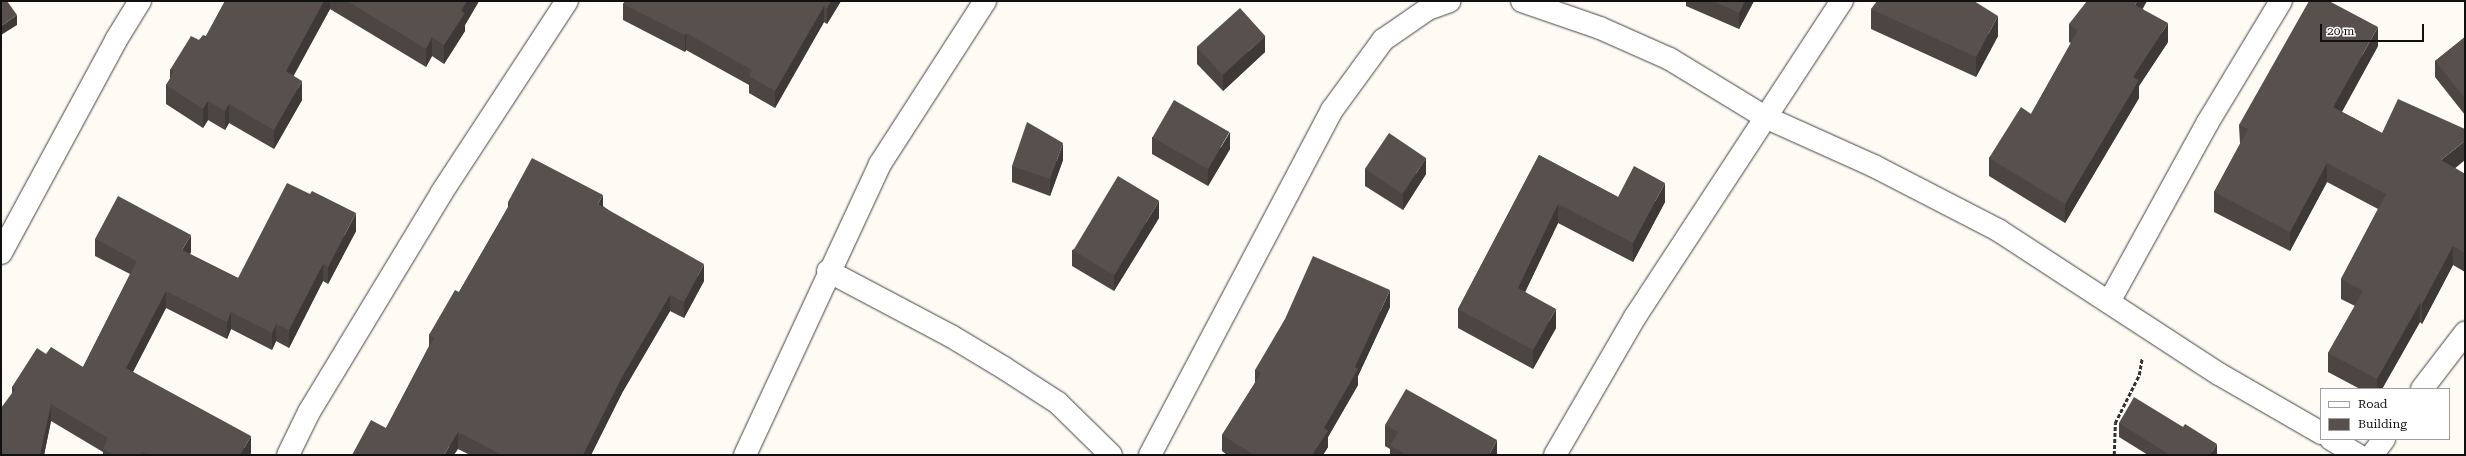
<!DOCTYPE html>
<style>
body{margin:0}
#map{position:relative;width:2466px;height:456px;overflow:hidden;background:#fefaf4;font-family:"Roboto Serif",serif}
div>[style]{position:absolute}
.path>*{height:2.5px;margin-top:-1.25px;transform-origin:0;background:repeating-linear-gradient(90deg,#323232 0 4px,transparent 0 6px)}
.roads{filter:drop-shadow(0 0 1px #434343) drop-shadow(0 0 1px #434343)}
.street>*{height:22px;margin:-11px;padding:0 11px;transform-origin:11px;border-radius:11px;background:#fff}
.wall>*{inset:0;background:#4c4542}
.shaded-wall>*{inset:0;background:#3e3836}
.building>*{inset:0;background:#58504d;transform-origin:0 0}
span{translate:-50% -50%;white-space:nowrap;text-align:center;line-height:1.15;-webkit-text-stroke:4px #fff;paint-order:stroke}
.frame{position:absolute;inset:0;border:2px solid #101010;pointer-events:none}
.legend{position:absolute;left:2320px;top:388px;width:130px;height:52px;box-sizing:border-box;background:#fff;border:1px solid #9f9f9f;margin:0;padding:5px 7px;list-style:none;font-size:12px;color:#101010}
.legend li{display:flex;align-items:center;gap:8px;height:20px}
.legend b{width:20px;border:1px solid #9f9f9f}
.scale{position:absolute;left:2320px;top:24px;width:104px;height:18px;box-sizing:border-box;border:2px solid #101010;border-top:0;padding-left:5px;font-size:12px;line-height:14px;white-space:nowrap;color:#101010;-webkit-text-stroke:3px #fff;paint-order:stroke}
</style>
<div id="map">
<div class="path">
<div style="left:2114px;top:455px;width:32px;rotate:-88deg"></div>
<div style="left:2115px;top:423px;width:54px;rotate:-63.4deg"></div>
<div style="left:2139px;top:375px;width:17px;rotate:-80deg"></div>
</div>
<div class="roads">
<div class="street">
<div style="left:1522px;top:1px;width:83px;rotate:19.1deg"></div>
<div style="left:1600px;top:28px;width:77px;rotate:23.9deg"></div>
<div style="left:1670px;top:59px;width:111px;rotate:31.4deg"></div>
<div style="left:1765px;top:117px;width:120px;rotate:24.2deg"></div>
<div style="left:1874px;top:166px;width:140px;rotate:27.3deg"></div>
<div style="left:1998px;top:230px;width:264px;rotate:33.1deg"></div>
<div style="left:2219px;top:374px;width:118px;rotate:30deg"></div>
<div style="left:1px;top:253px;width:242px;rotate:-61.6deg"></div>
<div style="left:116px;top:40px;width:46px;rotate:-58.4deg"></div>
<div style="left:828px;top:271px;width:139px;rotate:27.9deg"></div>
<div style="left:951px;top:336px;width:62px;rotate:31.1deg"></div>
<div style="left:1004px;top:368px;width:64px;rotate:32.9deg"></div>
<div style="left:1058px;top:403px;width:74px;rotate:44.5deg"></div>
<div style="left:2109px;top:302px;width:205px;rotate:-61.2deg"></div>
<div style="left:2208px;top:122px;width:141px;rotate:-58.9deg"></div>
<div style="left:2422px;top:389px;width:71px;rotate:-52.5deg"></div>
<div style="left:2331px;top:439px;width:31px;rotate:31deg"></div>
<div style="left:288px;top:455px;width:48px;rotate:-64deg"></div>
<div style="left:309px;top:412px;width:257px;rotate:-58.8deg"></div>
<div style="left:442px;top:192px;width:228px;rotate:-56.8deg"></div>
<div style="left:745px;top:455px;width:321px;rotate:-65.1deg"></div>
<div style="left:880px;top:164px;width:194px;rotate:-57.2deg"></div>
<div style="left:1150px;top:455px;width:390px;rotate:-62.2deg"></div>
<div style="left:1332px;top:110px;width:87px;rotate:-53.9deg"></div>
<div style="left:1383px;top:40px;width:55px;rotate:-34.6deg"></div>
<div style="left:1428px;top:9px;width:23px;rotate:-20deg"></div>
<div style="left:1555px;top:455px;width:160px;rotate:-59.9deg"></div>
<div style="left:1635px;top:317px;width:378px;rotate:-56.8deg"></div>
<div style="left:2372px;top:455px;width:20px;rotate:-53deg"></div>
</div>
</div>
<div class="wall">
<div style="clip-path:polygon(225px 1px,479px 1px,465px 25px,465px 31px,444px 64px,432px 56px,426px 67px,330px 9px,293px 76px,302px 100px,274px 149px,229px 123px,225px 130px,208px 120px,203px 128px,166px 104px,166px 85px,170px 79px,170px 70px,199px 40px,206px 36px)"></div>
<div style="clip-path:polygon(625px 1px,841px 1px,827px 24px,824px 22px,775px 108px,749px 93px,749px 85px,686px 50px,685px 52px,623px 20px,623px 4px)"></div>
<div style="clip-path:polygon(1686px 1px,1754px 1px,1739px 29px,1686px 6px)"></div>
<div style="clip-path:polygon(1871px 9px,1998px 36px,1976px 77px,1871px 29px)"></div>
<div style="clip-path:polygon(2143px 9px,2168px 42px,2139px 86px,2139px 98px,2065px 223px,1989px 176px,1989px 158px,2031px 114px,2071px 43px,2069px 42px,2069px 24px)"></div>
<div style="clip-path:polygon(2465px 37px,2465px 115px,2435px 77px,2435px 61px)"></div>
<div style="clip-path:polygon(2378px 46px,2342px 112px,2382px 133px,2455px 168px,2465px 174px,2465px 272px,2453px 265px,2422px 324px,2420px 322px,2382px 389px,2360px 389px,2328px 372px,2328px 353px,2355px 306px,2341px 299px,2341px 279px,2378px 209px,2327px 182px,2290px 251px,2214px 212px,2214px 192px,2240px 144px,2239px 125px)"></div>
<div style="clip-path:polygon(1197px 47px,1265px 52px,1223px 91px,1197px 64px)"></div>
<div style="clip-path:polygon(1152px 137px,1230px 149px,1208px 186px,1152px 154px)"></div>
<div style="clip-path:polygon(1539px 155px,1618px 197px,1665px 202px,1633px 262px,1558px 223px,1525px 292px,1556px 328px,1533px 369px,1458px 328px,1458px 309px)"></div>
<div style="clip-path:polygon(1063px 160px,1050px 196px,1012px 182px,1012px 166px)"></div>
<div style="clip-path:polygon(1365px 169px,1426px 174px,1403px 210px,1365px 186px)"></div>
<div style="clip-path:polygon(508px 202px,603px 206px,704px 281px,684px 318px,670px 311px,622px 393px,591px 455px,470px 455px,458px 449px,386px 428px,429px 346px,429px 335px,459px 292px,508px 207px)"></div>
<div style="clip-path:polygon(1159px 218px,1114px 291px,1072px 266px,1072px 250px)"></div>
<div style="clip-path:polygon(356px 231px,328px 284px,323px 281px,289px 348px,276px 341px,272px 350px,231px 329px,227px 339px,166px 308px,133px 372px,251px 453px,249px 455px,103px 455px,103px 452px,51px 421px,44px 455px,1px 455px,12px 393px,12px 387px,46px 354px,83px 367px,130px 274px,95px 256px,95px 239px,191px 252px,190px 254px,238px 278px)"></div>
<div style="clip-path:polygon(1390px 307px,1358px 376px,1358px 385px,1328px 437px,1328px 447px,1323px 455px,1227px 455px,1222px 451px,1222px 435px,1255px 383px,1255px 370px)"></div>
<div style="clip-path:polygon(2119px 423px,2183px 427px,2217px 455px,2148px 455px,2119px 437px)"></div>
<div style="clip-path:polygon(1385px 425px,1497px 455px,1390px 455px,1390px 449px,1385px 446px)"></div>
</div>
<div class="shaded-wall">
<div style="clip-path:polygon(324px 1px,330px 1px,330px 9px,286px 90px,286px 71px)"></div>
<div style="clip-path:polygon(467px 1px,479px 1px,465px 25px,465px 31px,444px 64px,444px 45px,461px 11px)"></div>
<div style="clip-path:polygon(831px 1px,841px 1px,827px 24px,827px 8px)"></div>
<div style="clip-path:polygon(1745px 1px,1754px 1px,1739px 29px,1739px 13px)"></div>
<div style="clip-path:polygon(2137px 1px,2147px 1px,2135px 23px,2135px 5px)"></div>
<div style="clip-path:polygon(824px 6px,824px 22px,775px 108px,775px 91px)"></div>
<div style="clip-path:polygon(17px 15px,17px 25px,1px 35px,1px 26px)"></div>
<div style="clip-path:polygon(1998px 16px,1998px 36px,1976px 77px,1976px 57px)"></div>
<div style="clip-path:polygon(2168px 23px,2168px 42px,2139px 86px,2139px 98px,2065px 223px,2065px 204px,2133px 77px)"></div>
<div style="clip-path:polygon(2378px 27px,2378px 46px,2333px 127px,2333px 107px)"></div>
<div style="clip-path:polygon(686px 33px,686px 50px,685px 52px,685px 35px)"></div>
<div style="clip-path:polygon(1265px 36px,1265px 52px,1223px 91px,1223px 75px)"></div>
<div style="clip-path:polygon(432px 37px,432px 56px,426px 67px,426px 49px)"></div>
<div style="clip-path:polygon(302px 81px,302px 100px,274px 149px,274px 130px)"></div>
<div style="clip-path:polygon(208px 101px,208px 120px,203px 128px,203px 109px)"></div>
<div style="clip-path:polygon(229px 104px,229px 123px,225px 130px,225px 111px)"></div>
<div style="clip-path:polygon(1230px 132px,1230px 149px,1208px 186px,1208px 169px)"></div>
<div style="clip-path:polygon(2465px 141px,2465px 160px,2441px 180px,2441px 160px)"></div>
<div style="clip-path:polygon(1063px 143px,1063px 160px,1050px 196px,1050px 179px)"></div>
<div style="clip-path:polygon(1426px 158px,1426px 174px,1403px 210px,1403px 194px)"></div>
<div style="clip-path:polygon(2327px 163px,2327px 182px,2290px 251px,2290px 232px)"></div>
<div style="clip-path:polygon(1665px 183px,1665px 202px,1633px 262px,1633px 243px)"></div>
<div style="clip-path:polygon(603px 195px,603px 212px,598px 204px)"></div>
<div style="clip-path:polygon(1159px 201px,1159px 218px,1114px 291px,1114px 275px)"></div>
<div style="clip-path:polygon(1558px 204px,1558px 223px,1518px 307px,1518px 288px)"></div>
<div style="clip-path:polygon(356px 213px,356px 231px,328px 284px,328px 267px)"></div>
<div style="clip-path:polygon(191px 235px,191px 252px,182px 268px,182px 250px)"></div>
<div style="clip-path:polygon(2453px 246px,2453px 265px,2422px 324px,2422px 304px)"></div>
<div style="clip-path:polygon(323px 264px,323px 281px,289px 348px,289px 330px)"></div>
<div style="clip-path:polygon(704px 264px,704px 281px,684px 318px,684px 302px)"></div>
<div style="clip-path:polygon(1390px 290px,1390px 307px,1358px 376px,1358px 385px,1328px 437px,1328px 447px,1323px 455px,1312px 455px,1324px 428px,1355px 367px)"></div>
<div style="clip-path:polygon(166px 291px,166px 308px,126px 385px,126px 368px)"></div>
<div style="clip-path:polygon(670px 295px,670px 311px,622px 393px,591px 455px,583px 455px,622px 377px)"></div>
<div style="clip-path:polygon(2420px 303px,2420px 322px,2382px 389px,2377px 389px,2377px 379px)"></div>
<div style="clip-path:polygon(1556px 309px,1556px 328px,1533px 369px,1533px 350px)"></div>
<div style="clip-path:polygon(231px 312px,231px 329px,227px 339px,227px 322px)"></div>
<div style="clip-path:polygon(276px 324px,276px 341px,272px 350px,272px 333px)"></div>
<div style="clip-path:polygon(51px 404px,51px 421px,44px 455px,40px 455px)"></div>
<div style="clip-path:polygon(458px 432px,458px 449px,454px 455px,444px 455px)"></div>
<div style="clip-path:polygon(251px 436px,251px 453px,249px 455px,240px 455px)"></div>
<div style="clip-path:polygon(1497px 440px,1497px 455px,1489px 455px)"></div>
<div style="clip-path:polygon(2217px 444px,2217px 455px,2210px 455px)"></div>
</div>
<div class="building">
<div style="clip-path:polygon(1px 1px,7px 1px,17px 15px,1px 26px)"></div>
<div style="clip-path:polygon(225px 1px,324px 1px,286px 71px,302px 81px,274px 130px,229px 104px,225px 111px,208px 101px,203px 109px,166px 85px,174px 72px,170px 70px,191px 36px,199px 40px,203px 35px,206px 36px)"></div>
<div style="clip-path:polygon(347px 1px,467px 1px,461px 11px,465px 13px,444px 45px,432px 37px,426px 49px)"></div>
<div style="clip-path:polygon(625px 1px,831px 1px,827px 8px,824px 6px,775px 91px,749px 76px,752px 70px,686px 33px,685px 35px,623px 4px)"></div>
<div style="clip-path:polygon(1713px 1px,1745px 1px,1739px 13px)"></div>
<div style="clip-path:polygon(1877px 1px,1974px 1px,1998px 16px,1976px 57px,1871px 9px)"></div>
<div style="clip-path:polygon(2087px 1px,2137px 1px,2135px 5px,2168px 23px,2133px 77px,2139px 80px,2065px 204px,1989px 158px,2021px 107px,2031px 114px,2078px 30px,2069px 24px)"></div>
<div style="clip-path:polygon(2309px 1px,2329px 1px,2378px 27px,2333px 107px,2382px 133px,2398px 99px,2465px 129px,2465px 141px,2441px 160px,2465px 174px,2465px 253px,2453px 246px,2422px 304px,2420px 303px,2377px 379px,2328px 353px,2363px 291px,2341px 279px,2386px 194px,2327px 163px,2290px 232px,2214px 192px,2248px 129px,2239px 125px)"></div>
<div style="left:1240px;top:8px;width:38px;height:58px;rotate:48deg"></div>
<div style="clip-path:polygon(2465px 37px,2465px 98px,2435px 61px)"></div>
<div style="left:1174px;top:100px;width:64px;height:43px;rotate:30deg"></div>
<div style="clip-path:polygon(1027px 122px,1063px 143px,1050px 179px,1012px 166px)"></div>
<div style="left:1389px;top:133px;width:45px;height:43px;rotate:34deg"></div>
<div style="clip-path:polygon(1539px 155px,1618px 197px,1634px 166px,1665px 183px,1633px 243px,1558px 204px,1518px 288px,1556px 309px,1533px 350px,1458px 309px)"></div>
<div style="clip-path:polygon(532px 158px,603px 195px,598px 204px,704px 264px,684px 302px,670px 295px,622px 377px,583px 455px,502px 455px,458px 432px,444px 455px,352px 455px,371px 420px,386px 428px,434px 338px,429px 335px,455px 290px,459px 292px,510px 204px,508px 202px)"></div>
<div style="left:1118px;top:176px;width:48px;height:87px;rotate:31deg"></div>
<div style="clip-path:polygon(287px 183px,310px 194px,312px 191px,356px 213px,328px 267px,323px 264px,289px 330px,276px 324px,272px 333px,231px 312px,227px 322px,166px 291px,126px 368px,251px 436px,240px 455px,148px 455px,143px 452px,141px 455px,115px 455px,103px 449px,108px 438px,51px 404px,40px 455px,1px 455px,1px 408px,15px 389px,12px 387px,37px 348px,46px 354px,51px 347px,83px 367px,137px 261px,95px 239px,118px 196px,191px 235px,182px 250px,238px 278px)"></div>
<div style="clip-path:polygon(1313px 256px,1390px 290px,1355px 367px,1358px 369px,1324px 428px,1328px 431px,1312px 455px,1254px 455px,1222px 435px,1261px 373px,1255px 370px,1285px 319px)"></div>
<div style="clip-path:polygon(1406px 389px,1497px 440px,1489px 455px,1407px 455px,1390px 446px,1398px 432px,1385px 425px)"></div>
<div style="clip-path:polygon(2134px 397px,2183px 427px,2185px 424px,2217px 444px,2210px 455px,2166px 455px,2167px 453px,2119px 423px)"></div>
</div>
<div class="frame"></div>
<ul class="legend">
<li><b style="height:5px;background:#fff"></b>Road</li>
<li><b style="height:11px;background:#58504d"></b>Building</li>
</ul>
<div class="scale">20 m</div>
</div>
